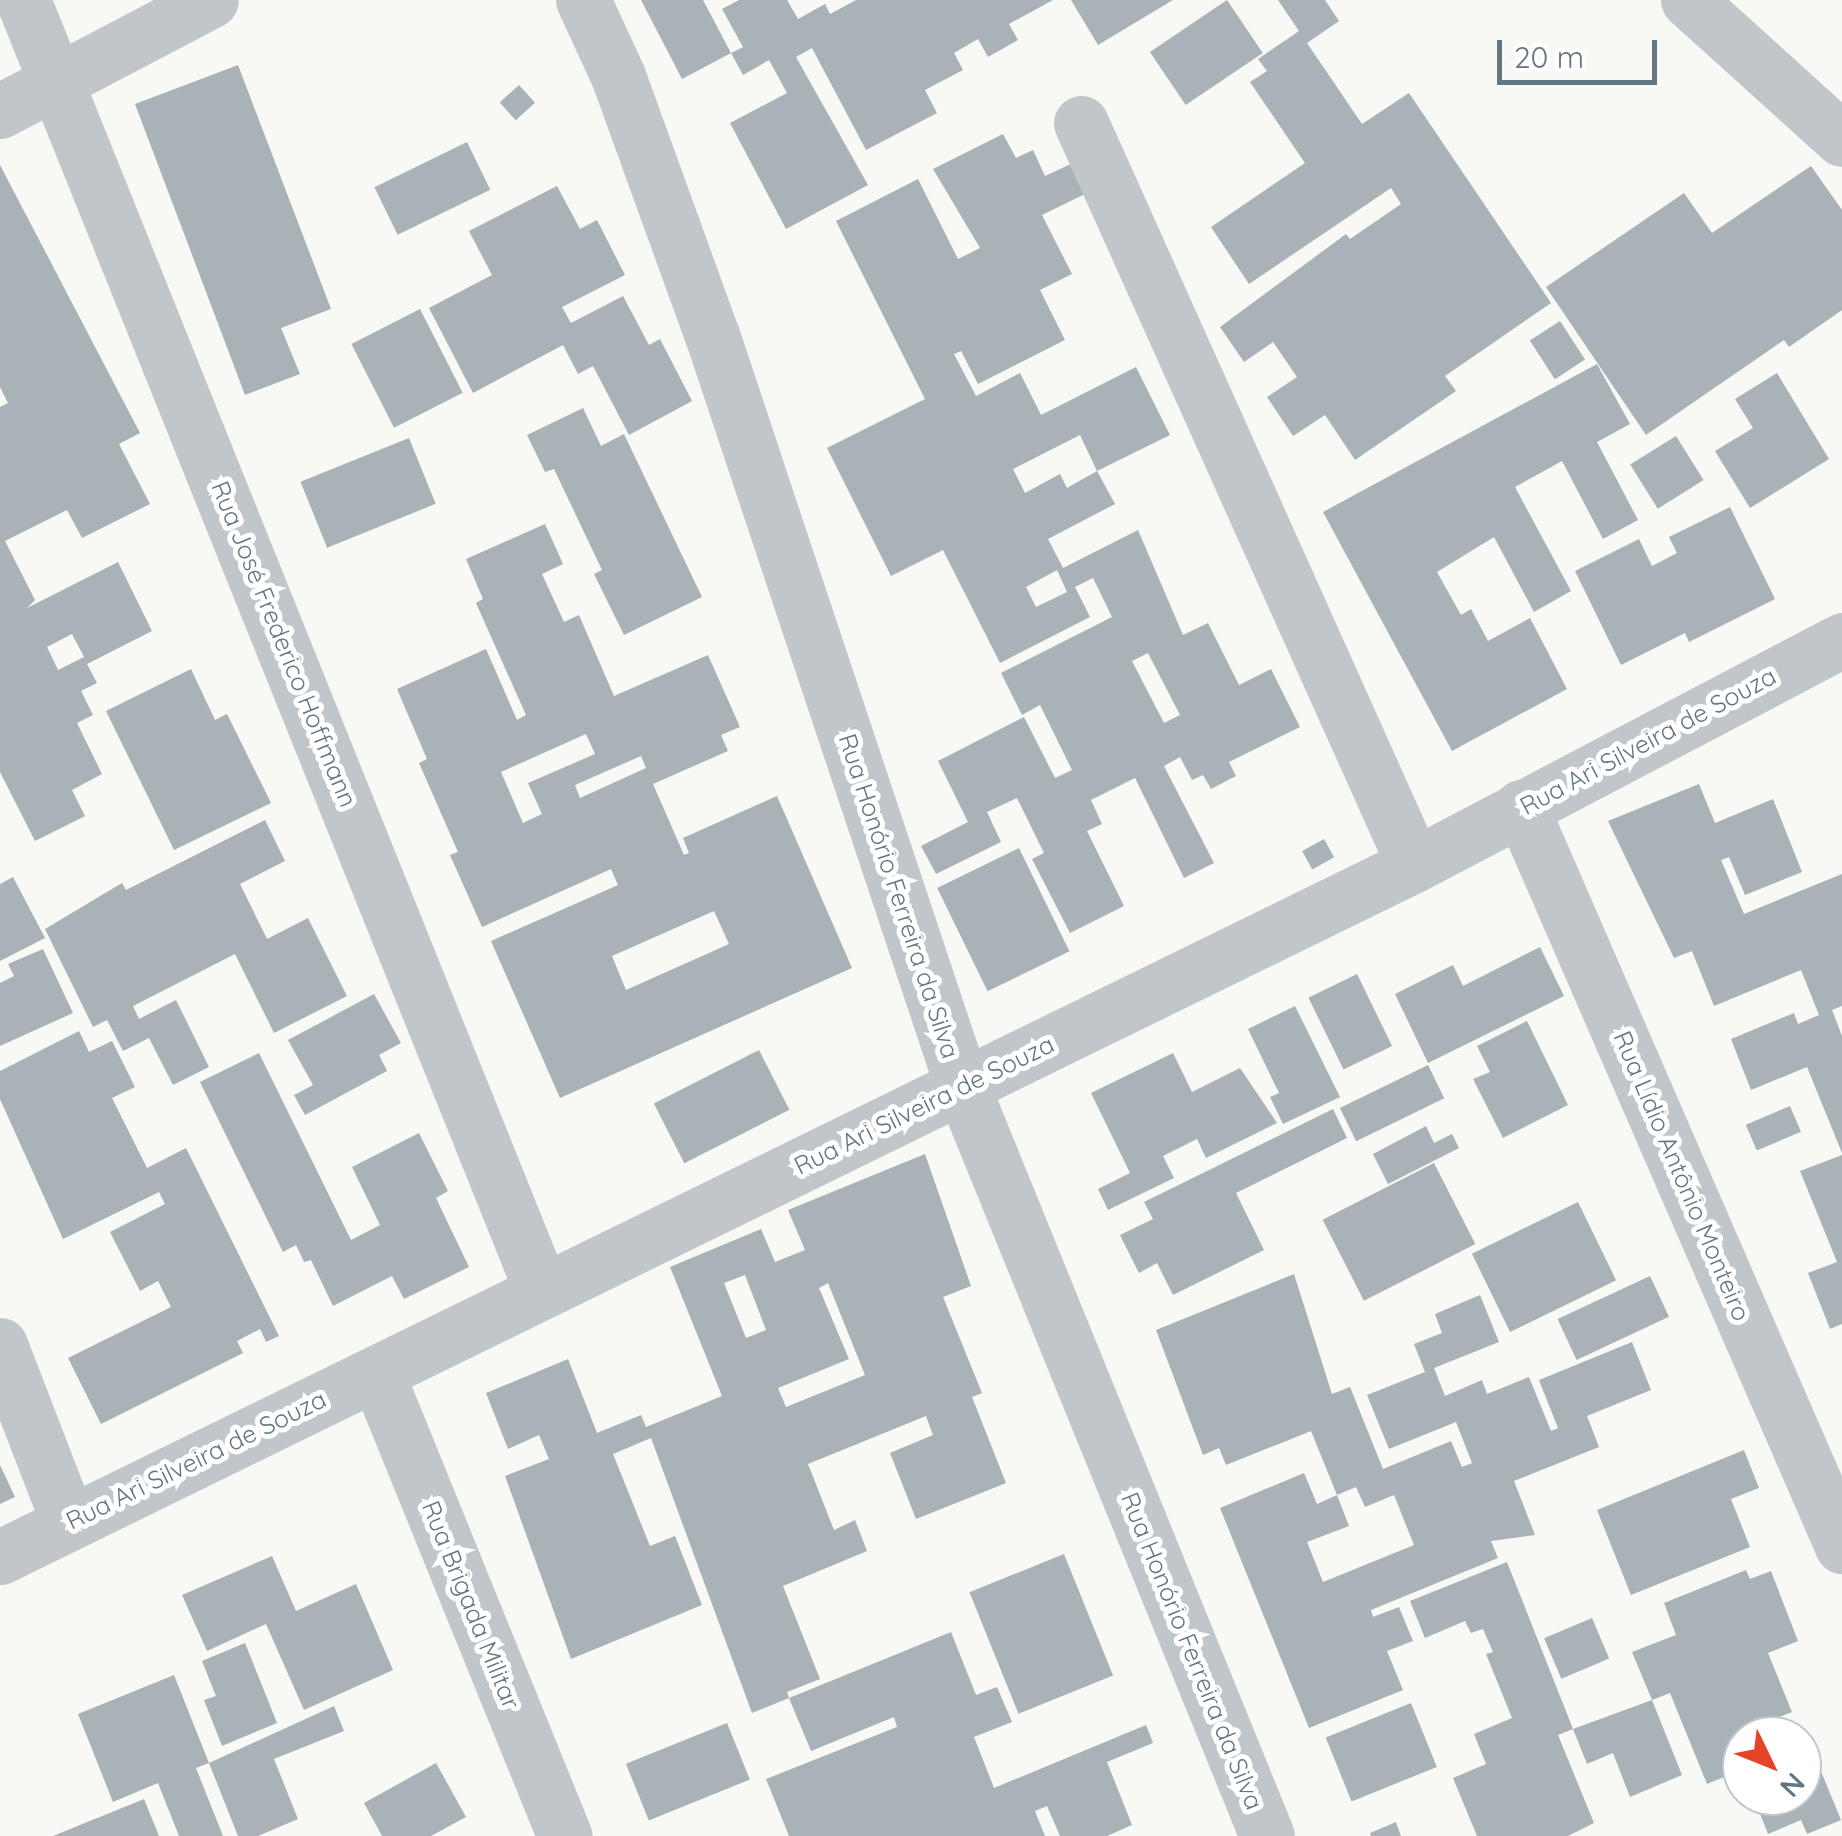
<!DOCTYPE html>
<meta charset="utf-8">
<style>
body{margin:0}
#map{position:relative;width:1842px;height:1836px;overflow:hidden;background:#f8f8f5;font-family:Quicksand,sans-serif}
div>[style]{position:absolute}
.building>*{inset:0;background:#a8b2b7;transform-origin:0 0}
.minor>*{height:55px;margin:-27.5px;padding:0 27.5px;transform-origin:27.5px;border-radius:27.5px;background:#c1c6ca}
span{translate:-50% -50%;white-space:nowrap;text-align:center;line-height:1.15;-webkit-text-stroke:10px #fff;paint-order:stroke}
.street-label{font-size:25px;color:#637681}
.north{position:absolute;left:1722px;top:1716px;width:100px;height:100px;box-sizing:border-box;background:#fff;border:2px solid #c1c8cd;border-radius:50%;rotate:133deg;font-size:28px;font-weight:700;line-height:40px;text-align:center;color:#637681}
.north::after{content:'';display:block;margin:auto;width:35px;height:45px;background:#e64428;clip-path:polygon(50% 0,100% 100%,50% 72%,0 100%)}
.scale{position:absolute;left:1497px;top:40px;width:160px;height:45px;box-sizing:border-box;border:5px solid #637681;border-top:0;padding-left:12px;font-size:30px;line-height:35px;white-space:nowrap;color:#637681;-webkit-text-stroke:8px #fff;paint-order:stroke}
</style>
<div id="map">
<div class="building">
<div style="clip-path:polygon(641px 0,703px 0,731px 53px,682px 79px)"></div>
<div style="clip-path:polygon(739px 0,787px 0,798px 19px,825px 4px,830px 14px,856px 0,1053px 0,1009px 24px,1018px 40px,988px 57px,978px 39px,954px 53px,963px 70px,925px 90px,937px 113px,866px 150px,812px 48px,796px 57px,868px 185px,786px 229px,730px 123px,787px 93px,769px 60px,743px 75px,731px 53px,743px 47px,722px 9px)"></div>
<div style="clip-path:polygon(1071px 0,1173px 0,1098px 45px)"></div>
<div style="left:1227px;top:0;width:64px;height:93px;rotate:56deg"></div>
<div style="clip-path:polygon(1278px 0,1325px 0,1339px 21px,1307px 43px,1362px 124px,1409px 93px,1551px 303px,1445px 376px,1456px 391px,1355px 460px,1325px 415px,1293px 436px,1267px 397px,1297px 377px,1273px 342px,1244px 362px,1220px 327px,1346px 234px,1350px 239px,1401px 204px,1391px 188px,1249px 284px,1211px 227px,1305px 163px,1250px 82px,1267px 71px,1258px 59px,1299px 31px)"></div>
<div style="clip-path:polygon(238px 65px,331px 309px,281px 328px,300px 374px,245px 395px,135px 104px)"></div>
<div style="left:519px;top:85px;width:24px;height:26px;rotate:48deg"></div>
<div style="clip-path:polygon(evenodd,1003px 134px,1016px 158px,1033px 150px,1045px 176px,1073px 163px,1087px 193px,1042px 215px,1072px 274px,1040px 290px,1065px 340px,978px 384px,961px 351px,954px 354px,976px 396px,1020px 373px,1041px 415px,1136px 367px,1170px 435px,1097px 471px,1115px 504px,1048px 539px,1063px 568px,1138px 530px,1183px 635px,1208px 623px,1239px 685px,1271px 669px,1300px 727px,1229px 762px,1236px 776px,1211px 789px,1203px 775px,1192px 780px,1180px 757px,1164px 766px,1214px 863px,1184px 878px,1135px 778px,1091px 800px,1102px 824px,1087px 831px,1124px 906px,1070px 933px,1032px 859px,1044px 853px,1017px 798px,987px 812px,1001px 842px,936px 874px,921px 846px,968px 822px,938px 761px,1024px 717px,1055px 778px,1072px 770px,1040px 705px,1022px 715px,1001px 673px,1112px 617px,1093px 578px,1075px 587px,1090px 617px,1000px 663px,943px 550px,891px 576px,827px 448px,925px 399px,836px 221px,918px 179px,958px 259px,980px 248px,933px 169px,1003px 134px,1080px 435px,1097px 471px,1067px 488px,1060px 474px,1025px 493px,1013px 469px,1080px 435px,1003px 134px,1057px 570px,1067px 592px,1036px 607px,1026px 587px,1057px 570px,1003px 134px,1148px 653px,1180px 715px,1164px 723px,1132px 661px,1148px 653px)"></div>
<div style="left:467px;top:142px;width:53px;height:103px;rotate:64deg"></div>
<div style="clip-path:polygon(evenodd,0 165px,140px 433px,119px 444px,150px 504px,82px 538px,67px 510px,5px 541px,35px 600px,27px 608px,118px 562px,152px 631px,87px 664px,97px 683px,81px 691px,93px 715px,77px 723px,102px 774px,72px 790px,85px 816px,35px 841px,0 772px,0 407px,8px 403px,0 387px,0 165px,72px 634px,84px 657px,58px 670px,47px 647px,72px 634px)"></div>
<div style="clip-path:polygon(1811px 166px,1842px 210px,1842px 310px,1789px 347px,1784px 340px,1646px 435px,1546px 287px,1684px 193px,1712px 233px)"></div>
<div style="clip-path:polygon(557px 186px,580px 229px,597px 220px,625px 275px,562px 307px,571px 323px,623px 296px,649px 345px,660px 339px,692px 401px,629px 435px,593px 366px,578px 374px,563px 345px,473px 393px,429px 308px,492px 275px,469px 231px)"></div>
<div style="left:420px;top:309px;width:94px;height:77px;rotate:63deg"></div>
<div style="left:1560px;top:321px;width:46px;height:36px;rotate:57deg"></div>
<div style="clip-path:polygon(1597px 364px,1630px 424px,1597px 442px,1638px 520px,1603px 539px,1562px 461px,1515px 487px,1571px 591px,1534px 612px,1494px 537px,1437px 572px,1461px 615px,1471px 609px,1488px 641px,1530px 618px,1567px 689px,1452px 751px,1323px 512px)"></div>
<div style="clip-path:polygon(1777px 373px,1829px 459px,1750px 508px,1715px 451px,1753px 428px,1735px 399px)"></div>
<div style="clip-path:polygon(583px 408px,601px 446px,624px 434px,702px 597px,624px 635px,594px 574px,602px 570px,554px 469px,545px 472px,527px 435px)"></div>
<div style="left:1676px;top:436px;width:52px;height:54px;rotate:58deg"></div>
<div style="left:409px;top:438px;width:71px;height:117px;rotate:68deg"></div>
<div style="clip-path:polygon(1730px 507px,1775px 599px,1689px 642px,1685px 633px,1621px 665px,1575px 571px,1639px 539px,1652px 566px,1677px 553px,1669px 537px)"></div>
<div style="clip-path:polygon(evenodd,545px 524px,563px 564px,542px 574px,564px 622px,579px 615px,614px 696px,708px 655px,740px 727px,721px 735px,728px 751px,653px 784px,684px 855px,689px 853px,683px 838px,777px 796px,852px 968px,560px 1098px,491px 941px,618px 885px,611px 869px,482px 927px,450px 855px,458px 852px,419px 763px,427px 759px,397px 689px,486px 649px,517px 720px,526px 715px,476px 603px,483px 599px,466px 559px,545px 524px,586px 734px,595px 754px,528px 783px,542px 814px,523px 823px,501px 772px,586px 734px,545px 524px,641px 756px,646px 768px,580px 798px,575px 785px,641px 756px,545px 524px,714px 911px,729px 944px,626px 990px,612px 956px,714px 911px)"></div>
<div style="clip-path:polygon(191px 669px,215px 720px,227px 714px,271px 803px,174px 850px,106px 711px)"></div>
<div style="clip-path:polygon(1699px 784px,1715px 823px,1773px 799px,1802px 872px,1745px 895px,1729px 857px,1721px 860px,1744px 914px,1842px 874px,1842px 1006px,1832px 1010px,1842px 1036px,1842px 1153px,1807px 1067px,1751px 1090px,1731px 1039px,1794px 1013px,1798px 1024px,1819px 1015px,1801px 970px,1714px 1006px,1692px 951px,1674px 958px,1608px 821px)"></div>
<div style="clip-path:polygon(265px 820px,285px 861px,240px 884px,267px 939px,308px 918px,347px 996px,274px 1033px,235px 954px,133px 1006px,139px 1019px,176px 1000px,209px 1067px,173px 1085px,149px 1038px,123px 1051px,107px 1020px,93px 1027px,45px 929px,122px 883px,126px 890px)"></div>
<div style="left:1324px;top:839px;width:21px;height:25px;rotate:61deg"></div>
<div style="left:1019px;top:848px;width:115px;height:91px;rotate:64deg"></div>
<div style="clip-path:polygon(13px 877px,45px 938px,0 961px,0 884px)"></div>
<div style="clip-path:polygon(1540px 947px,1564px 996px,1428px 1063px,1395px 994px,1453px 965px,1463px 986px)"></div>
<div style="clip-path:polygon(43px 949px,73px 1013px,0 1046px,0 983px,14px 976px,8px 964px)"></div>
<div style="left:1357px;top:974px;width:80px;height:54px;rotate:64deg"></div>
<div style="clip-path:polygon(374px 994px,401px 1043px,379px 1055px,387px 1071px,305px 1115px,294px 1095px,313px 1085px,288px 1040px)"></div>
<div style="clip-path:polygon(1295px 1006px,1340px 1097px,1283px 1124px,1270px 1097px,1279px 1093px,1248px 1029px)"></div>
<div style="clip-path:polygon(1527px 1021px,1568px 1105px,1503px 1138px,1473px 1079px,1490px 1072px,1477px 1046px)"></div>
<div style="clip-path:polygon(79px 1031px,89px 1052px,112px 1041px,135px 1087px,112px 1098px,147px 1168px,186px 1148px,279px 1336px,266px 1342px,260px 1329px,237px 1341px,243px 1353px,101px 1424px,68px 1358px,171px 1307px,158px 1281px,140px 1291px,110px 1232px,165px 1204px,159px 1192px,63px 1239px,0 1099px,0 1071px)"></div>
<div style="left:759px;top:1050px;width:67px;height:118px;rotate:63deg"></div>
<div style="clip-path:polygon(259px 1053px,351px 1240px,380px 1225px,352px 1167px,419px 1133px,448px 1191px,436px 1198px,469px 1267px,404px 1299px,392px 1276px,333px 1306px,311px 1260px,304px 1262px,296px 1245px,283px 1252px,200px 1082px)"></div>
<div style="clip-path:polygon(1173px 1053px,1192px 1092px,1240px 1068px,1277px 1123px,1206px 1158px,1197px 1139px,1163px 1156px,1174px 1178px,1108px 1210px,1098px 1189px,1130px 1173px,1091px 1093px)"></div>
<div style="left:1428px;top:1065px;width:37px;height:98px;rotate:64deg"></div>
<div style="left:1790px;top:1106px;width:28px;height:48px;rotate:67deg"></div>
<div style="clip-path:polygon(1333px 1109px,1347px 1138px,1236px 1193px,1264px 1250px,1173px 1295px,1157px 1263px,1139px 1273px,1120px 1235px,1153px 1219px,1144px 1202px)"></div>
<div style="clip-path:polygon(1426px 1126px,1434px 1143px,1452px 1134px,1459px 1148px,1388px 1184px,1373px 1154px)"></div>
<div style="clip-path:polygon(evenodd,925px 1154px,971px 1286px,943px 1297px,982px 1393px,972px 1397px,1006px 1483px,916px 1519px,890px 1453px,933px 1435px,926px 1416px,808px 1464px,834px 1530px,855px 1520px,867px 1551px,783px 1586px,820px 1679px,787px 1692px,789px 1698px,951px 1632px,976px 1695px,997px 1687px,1012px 1722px,974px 1737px,994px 1788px,1146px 1725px,1153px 1743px,1107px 1762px,1132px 1825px,1107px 1836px,1060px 1836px,1047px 1806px,1035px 1811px,1045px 1836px,789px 1836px,766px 1779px,897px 1727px,894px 1717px,811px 1751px,789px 1698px,752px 1713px,651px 1438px,613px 1454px,650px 1546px,675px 1536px,702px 1605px,571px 1659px,505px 1476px,549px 1459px,539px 1435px,508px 1449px,486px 1393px,568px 1359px,597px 1433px,641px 1415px,646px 1427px,722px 1396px,670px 1267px,761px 1229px,775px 1262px,805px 1250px,788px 1210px,925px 1154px,745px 1275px,766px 1330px,746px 1338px,724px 1283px,745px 1275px,925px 1154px,828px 1283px,865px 1375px,786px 1407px,778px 1388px,849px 1359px,819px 1288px,828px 1283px)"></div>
<div style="clip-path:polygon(1842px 1155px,1842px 1324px,1830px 1329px,1808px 1273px,1837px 1262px,1800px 1171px)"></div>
<div style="left:1434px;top:1163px;width:91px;height:125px;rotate:63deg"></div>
<div style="left:1578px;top:1202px;width:87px;height:118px;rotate:64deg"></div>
<div style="clip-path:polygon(evenodd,1294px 1274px,1332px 1394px,1350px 1387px,1383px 1469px,1451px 1441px,1462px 1467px,1472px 1463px,1456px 1422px,1389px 1449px,1367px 1395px,1425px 1372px,1414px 1344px,1442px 1333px,1435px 1314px,1480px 1295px,1499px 1342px,1434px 1368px,1445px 1396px,1482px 1380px,1487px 1394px,1529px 1377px,1551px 1431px,1558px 1428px,1539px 1380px,1632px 1342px,1651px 1390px,1587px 1416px,1599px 1447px,1514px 1481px,1535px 1535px,1491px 1541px,1498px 1558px,1371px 1610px,1373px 1617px,1399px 1607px,1413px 1641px,1387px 1651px,1403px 1690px,1309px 1728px,1220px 1508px,1304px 1473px,1317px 1504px,1337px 1495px,1311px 1431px,1226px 1465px,1219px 1448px,1203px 1455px,1156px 1330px,1294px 1274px,1356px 1487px,1365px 1507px,1394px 1495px,1414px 1545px,1323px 1582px,1307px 1542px,1349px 1526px,1337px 1495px,1356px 1487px)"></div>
<div style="left:1650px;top:1276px;width:45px;height:102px;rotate:65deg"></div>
<div style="clip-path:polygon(1744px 1450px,1759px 1488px,1731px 1499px,1750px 1547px,1631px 1595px,1597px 1510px)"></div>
<div style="clip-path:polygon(0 1465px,15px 1497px,0 1504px)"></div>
<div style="left:1064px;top:1554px;width:131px;height:102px;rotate:68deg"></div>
<div style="clip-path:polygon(272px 1556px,296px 1611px,356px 1584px,393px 1670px,304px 1710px,266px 1624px,207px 1651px,182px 1595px)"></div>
<div style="clip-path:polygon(1507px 1562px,1573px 1729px,1558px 1735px,1594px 1823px,1568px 1836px,1477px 1836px,1453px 1778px,1486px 1764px,1474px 1734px,1512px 1718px,1486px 1654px,1493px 1652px,1483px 1629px,1471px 1633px,1465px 1621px,1425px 1638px,1410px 1601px)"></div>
<div style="clip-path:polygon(1746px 1570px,1750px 1579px,1771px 1571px,1798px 1641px,1768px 1653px,1792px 1712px,1742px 1732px,1742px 1788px,1731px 1793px,1724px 1777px,1707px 1784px,1670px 1693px,1652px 1700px,1632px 1652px,1676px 1635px,1664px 1603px)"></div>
<div style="left:1592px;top:1618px;width:44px;height:52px;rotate:67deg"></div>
<div style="clip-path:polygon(245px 1643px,277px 1723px,222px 1746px,204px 1700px,216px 1696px,202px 1661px)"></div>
<div style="clip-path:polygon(174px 1675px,209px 1763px,196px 1768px,223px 1836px,179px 1836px,158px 1783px,113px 1802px,78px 1714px)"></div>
<div style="clip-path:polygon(1652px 1700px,1682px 1775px,1630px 1797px,1613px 1753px,1587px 1764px,1573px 1729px)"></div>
<div style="left:1411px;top:1703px;width:69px;height:92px;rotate:68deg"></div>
<div style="clip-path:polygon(334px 1706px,344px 1731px,274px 1759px,298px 1819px,258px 1836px,238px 1836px,209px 1763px)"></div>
<div style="left:727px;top:1723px;width:61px;height:109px;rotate:68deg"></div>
<div style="clip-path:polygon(1809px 1742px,1841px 1820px,1807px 1834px,1801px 1820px,1768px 1834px,1753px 1796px,1802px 1796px,1802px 1746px)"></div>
<div style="clip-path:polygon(436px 1763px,466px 1817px,431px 1836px,382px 1836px,364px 1803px)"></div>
<div style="clip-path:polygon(144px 1799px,159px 1836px,53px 1836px)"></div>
<div style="clip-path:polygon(1396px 1822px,1401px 1836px,1371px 1836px,1370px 1833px)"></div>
</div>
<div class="minor">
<div style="left:23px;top:0;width:1389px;rotate:68.11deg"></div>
<div style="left:583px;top:0;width:84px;rotate:65.3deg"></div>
<div style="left:618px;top:76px;width:276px;rotate:70.1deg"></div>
<div style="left:712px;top:335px;width:794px;rotate:71.57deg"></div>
<div style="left:963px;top:1088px;width:807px;rotate:67.88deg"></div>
<div style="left:1688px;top:0;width:207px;rotate:42.1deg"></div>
<div style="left:0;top:111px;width:238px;rotate:-27.7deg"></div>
<div style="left:1081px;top:123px;width:813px;rotate:65.83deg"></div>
<div style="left:1521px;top:807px;width:806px;rotate:66.52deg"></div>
<div style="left:0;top:1345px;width:189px;rotate:68.9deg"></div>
<div style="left:377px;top:1374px;width:499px;rotate:67.9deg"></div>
<div style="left:0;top:1557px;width:1574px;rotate:-26.08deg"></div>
<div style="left:1414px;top:865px;width:484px;rotate:-27.7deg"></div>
</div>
<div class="street-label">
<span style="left:284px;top:644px;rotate:68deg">Rua José Frederico Hoffmann</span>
<span style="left:1648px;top:741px;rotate:-28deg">Rua Ari Silveira de Souza</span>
<span style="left:899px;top:896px;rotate:72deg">Rua Honório Ferreira da Silva</span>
<span style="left:924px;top:1105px;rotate:-26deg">Rua Ari Silveira de Souza</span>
<span style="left:1682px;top:1176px;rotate:67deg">Rua Lídio Antônio Monteiro</span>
<span style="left:196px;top:1460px;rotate:-26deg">Rua Ari Silveira de Souza</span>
<span style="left:471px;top:1605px;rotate:68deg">Rua Brigada Militar</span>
<span style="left:1192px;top:1651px;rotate:68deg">Rua Honório Ferreira da Silva</span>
</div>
<div class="north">N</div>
<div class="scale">20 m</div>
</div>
